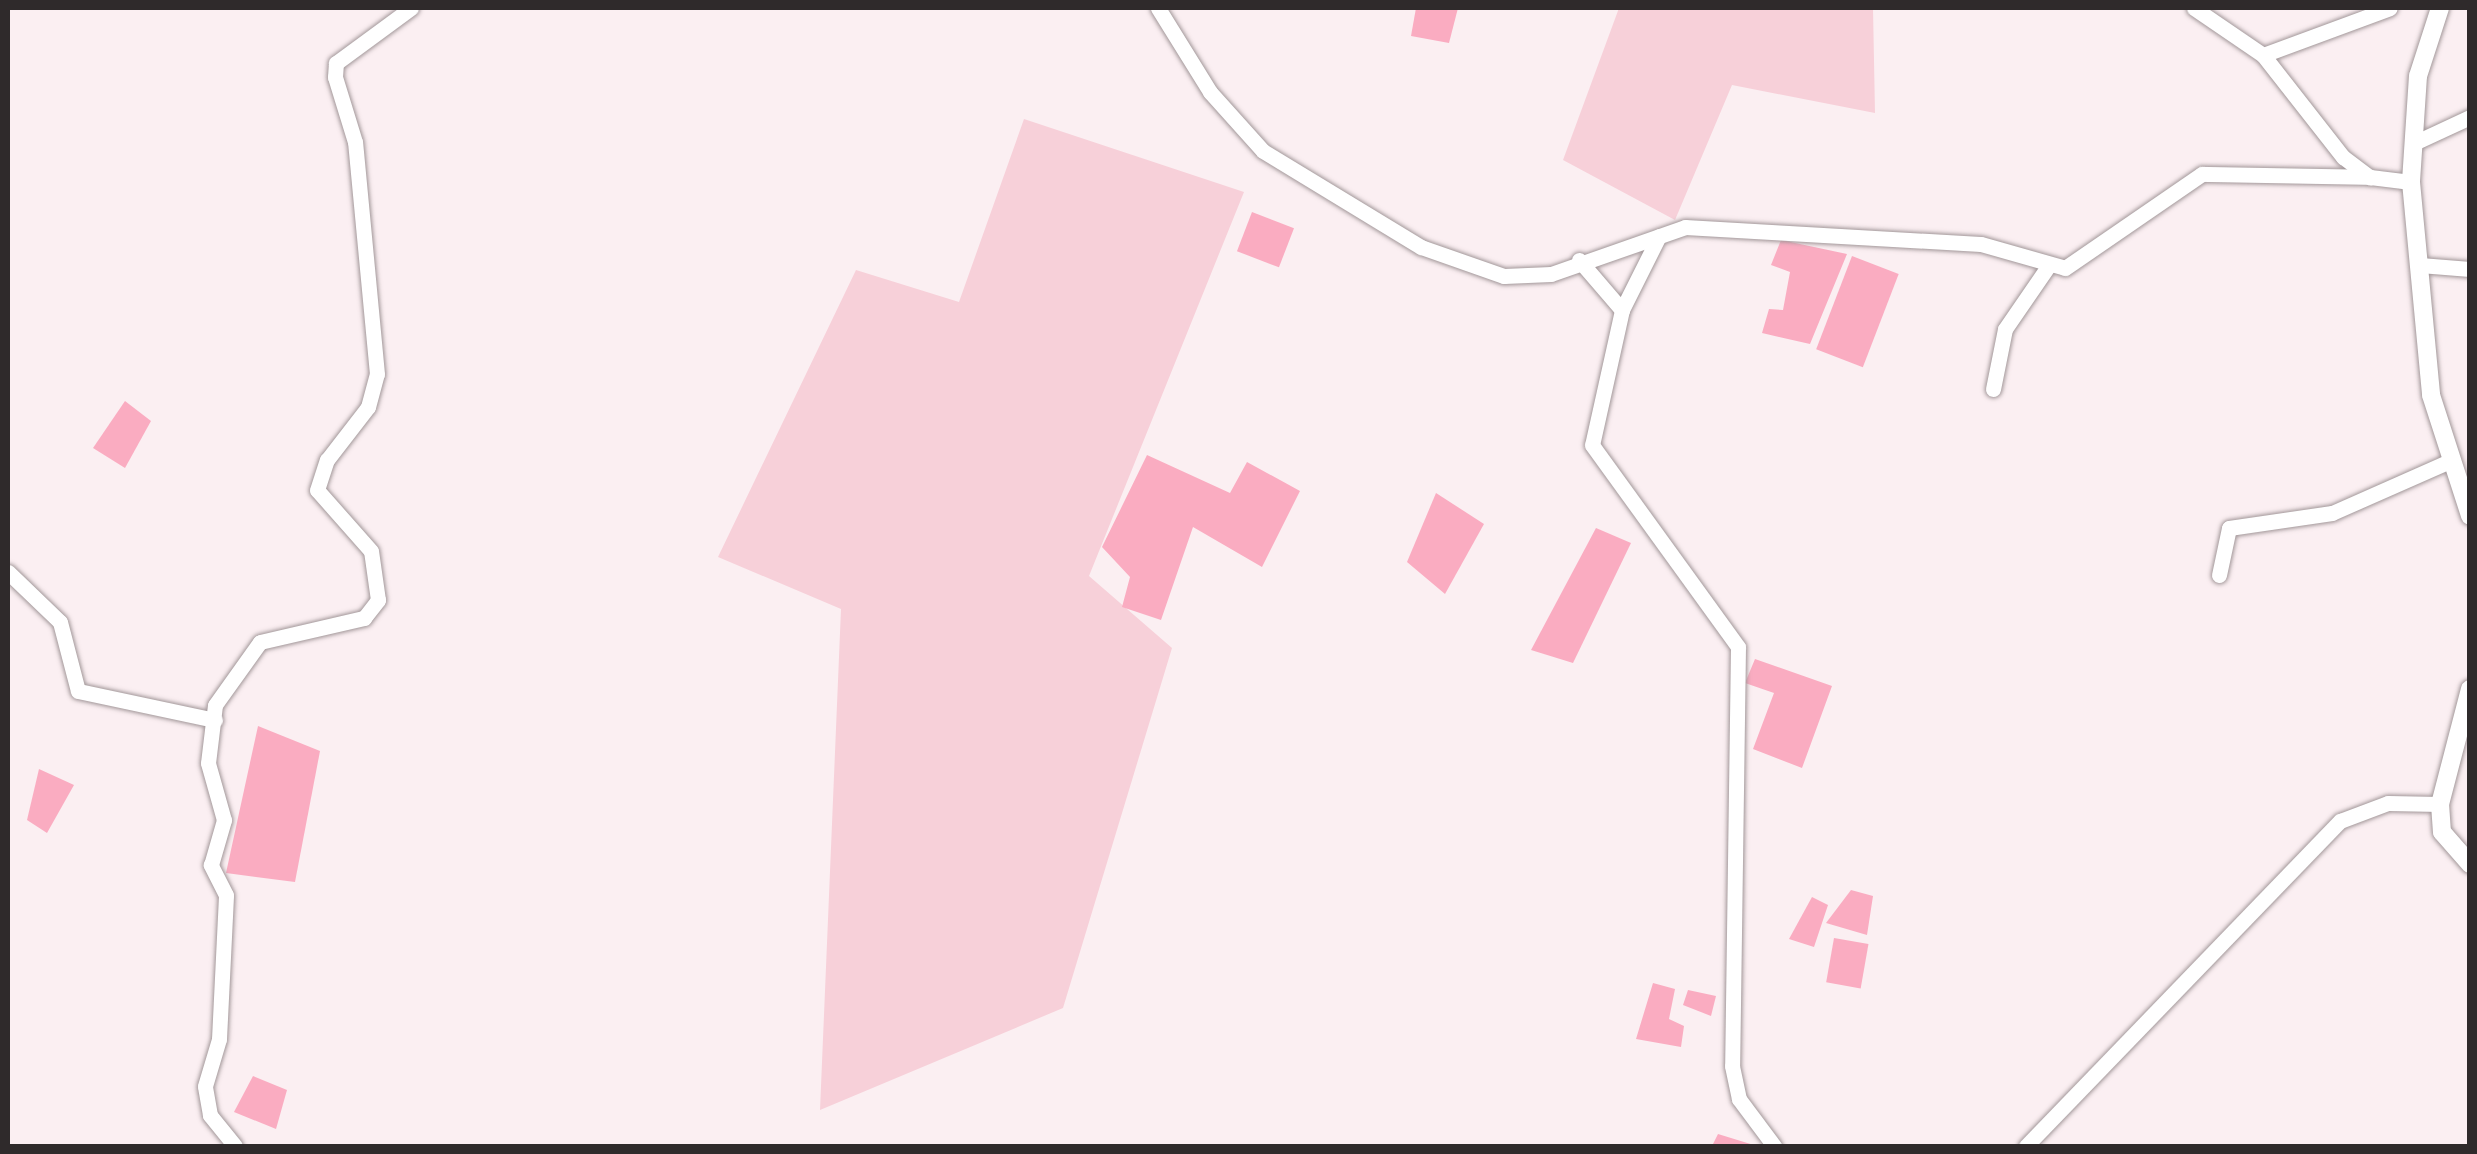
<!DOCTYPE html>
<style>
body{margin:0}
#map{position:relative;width:2477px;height:1154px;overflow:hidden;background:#fbeff2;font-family:"Playfair Display",serif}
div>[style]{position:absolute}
.green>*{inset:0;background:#f7d0d9}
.building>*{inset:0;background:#faacc1;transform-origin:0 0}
.roads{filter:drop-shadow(0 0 2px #a29799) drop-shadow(0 0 2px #a29799)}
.minor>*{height:15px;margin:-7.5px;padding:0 7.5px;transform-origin:7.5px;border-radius:7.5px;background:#fff}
.tertiary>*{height:18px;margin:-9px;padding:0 9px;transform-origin:9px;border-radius:9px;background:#fff}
span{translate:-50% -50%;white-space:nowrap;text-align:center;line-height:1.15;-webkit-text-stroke:8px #fbeff2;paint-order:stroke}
.frame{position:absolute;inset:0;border:10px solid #2f2a2b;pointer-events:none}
</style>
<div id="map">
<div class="green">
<div style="clip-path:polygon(1619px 8px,1873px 8px,1875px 113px,1732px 85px,1675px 220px,1563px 160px)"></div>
<div style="clip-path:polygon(1024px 119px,1244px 192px,1089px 576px,1172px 648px,1063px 1008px,820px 1110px,841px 609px,718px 557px,856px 270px,959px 302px)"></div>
</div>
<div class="building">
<div style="clip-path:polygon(1416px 8px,1458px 8px,1449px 43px,1411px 36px)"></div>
<div style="left:1252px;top:212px;width:45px;height:42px;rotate:21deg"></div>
<div style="clip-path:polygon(1781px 240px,1847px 254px,1810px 344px,1762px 333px,1769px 309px,1783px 310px,1790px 272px,1771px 265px)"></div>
<div style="left:1852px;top:256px;width:50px;height:100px;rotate:21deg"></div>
<div style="clip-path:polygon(125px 401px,151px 421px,125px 468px,93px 448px)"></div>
<div style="clip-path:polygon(1147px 455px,1230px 493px,1247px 462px,1300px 491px,1262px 567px,1193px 527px,1161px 620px,1122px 607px,1130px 577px,1102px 547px)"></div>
<div style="clip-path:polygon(1436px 493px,1484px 524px,1445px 594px,1407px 562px)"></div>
<div style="clip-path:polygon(1596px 528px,1631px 543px,1573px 663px,1531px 650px)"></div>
<div style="clip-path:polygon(1755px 659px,1832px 686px,1802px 768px,1753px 749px,1774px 693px,1745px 683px)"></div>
<div style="clip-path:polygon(258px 726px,320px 751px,295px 882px,226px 873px)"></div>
<div style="clip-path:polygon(39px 769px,74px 785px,47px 833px,27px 820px)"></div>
<div style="clip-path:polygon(1851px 890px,1873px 896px,1867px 935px,1826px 923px)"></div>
<div style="clip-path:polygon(1812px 897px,1828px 905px,1814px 947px,1789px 939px)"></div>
<div style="left:1834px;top:938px;width:35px;height:45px;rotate:10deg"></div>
<div style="clip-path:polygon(1653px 983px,1675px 989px,1669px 1019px,1684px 1026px,1681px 1047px,1636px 1039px)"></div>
<div style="clip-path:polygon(1688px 990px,1716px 996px,1711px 1016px,1683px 1005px)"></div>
<div style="clip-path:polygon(253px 1076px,287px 1090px,276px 1129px,234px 1112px)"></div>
<div style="clip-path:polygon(1718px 1134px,1757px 1146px,1712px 1146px)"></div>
</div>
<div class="roads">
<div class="minor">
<div style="left:1158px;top:8px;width:99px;rotate:58.2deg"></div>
<div style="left:1210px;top:92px;width:79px;rotate:48.1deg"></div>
<div style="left:1263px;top:151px;width:185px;rotate:31.3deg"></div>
<div style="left:1421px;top:247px;width:88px;rotate:19.3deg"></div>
<div style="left:1504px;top:276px;width:47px;rotate:-2.4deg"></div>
<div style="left:1551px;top:274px;width:142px;rotate:-19.3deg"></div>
<div style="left:1685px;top:227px;width:296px;rotate:3.3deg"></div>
<div style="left:1981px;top:244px;width:87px;rotate:15.9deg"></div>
<div style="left:2065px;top:268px;width:166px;rotate:-34.5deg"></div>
<div style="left:2202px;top:174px;width:168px;rotate:1deg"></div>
<div style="left:2194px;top:8px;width:83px;rotate:34.3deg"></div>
<div style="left:2263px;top:55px;width:130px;rotate:51.9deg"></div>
<div style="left:2343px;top:157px;width:34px;rotate:37deg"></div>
<div style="left:2370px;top:177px;width:41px;rotate:7deg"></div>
<div style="left:2263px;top:55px;width:135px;rotate:-20.3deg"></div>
<div style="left:2414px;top:143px;width:62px;rotate:-24.9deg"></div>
<div style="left:1659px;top:236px;width:83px;rotate:116.6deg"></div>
<div style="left:1622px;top:310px;width:138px;rotate:102.5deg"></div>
<div style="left:1592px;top:445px;width:249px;rotate:54.1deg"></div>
<div style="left:1738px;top:647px;width:419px;rotate:90.8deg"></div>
<div style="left:1732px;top:1066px;width:34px;rotate:78deg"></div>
<div style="left:1739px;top:1099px;width:59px;rotate:53.3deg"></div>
<div style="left:1579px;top:260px;width:66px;rotate:49.3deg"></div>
<div style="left:2420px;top:265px;width:50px;rotate:4.6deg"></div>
<div style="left:1993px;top:389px;width:61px;rotate:-78.7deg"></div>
<div style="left:2005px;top:329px;width:78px;rotate:-55.5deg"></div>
<div style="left:8px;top:572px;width:72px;rotate:43.9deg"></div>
<div style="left:60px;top:622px;width:71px;rotate:75.4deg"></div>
<div style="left:78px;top:691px;width:140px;rotate:12deg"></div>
<div style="left:2219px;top:575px;width:48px;rotate:-78deg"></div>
<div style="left:2229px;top:528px;width:104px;rotate:-8.3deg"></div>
<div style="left:2332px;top:513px;width:129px;rotate:-23.8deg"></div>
<div style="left:235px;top:1146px;width:40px;rotate:-129deg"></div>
<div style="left:210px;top:1115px;width:29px;rotate:-100deg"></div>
<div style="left:205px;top:1086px;width:49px;rotate:-73.4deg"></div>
<div style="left:219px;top:1039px;width:144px;rotate:-87.2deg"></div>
<div style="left:226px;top:895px;width:34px;rotate:-117deg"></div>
<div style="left:211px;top:865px;width:47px;rotate:-73.9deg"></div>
<div style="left:224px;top:820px;width:59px;rotate:-105.7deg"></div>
<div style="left:208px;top:763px;width:58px;rotate:-83.1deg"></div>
<div style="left:215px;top:705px;width:77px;rotate:-54.5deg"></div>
<div style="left:260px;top:642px;width:107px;rotate:-13deg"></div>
<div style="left:364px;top:618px;width:23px;rotate:-52deg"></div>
<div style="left:378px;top:600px;width:49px;rotate:-98.1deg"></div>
<div style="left:371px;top:551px;width:81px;rotate:-131.5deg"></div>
<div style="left:317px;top:490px;width:32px;rotate:-72deg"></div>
<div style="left:327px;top:460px;width:67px;rotate:-52.3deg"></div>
<div style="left:368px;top:407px;width:34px;rotate:-75deg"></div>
<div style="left:377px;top:374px;width:233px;rotate:-95.4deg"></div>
<div style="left:355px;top:142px;width:68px;rotate:-107.1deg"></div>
<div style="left:335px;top:77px;width:14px;rotate:-86deg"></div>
<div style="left:336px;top:63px;width:93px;rotate:-36.3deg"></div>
<div style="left:2026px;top:1146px;width:452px;rotate:-46deg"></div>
<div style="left:2340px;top:821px;width:51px;rotate:-20.6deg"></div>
<div style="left:2388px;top:803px;width:52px;rotate:1.1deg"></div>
</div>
<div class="tertiary">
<div style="left:2440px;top:8px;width:71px;rotate:107.9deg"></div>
<div style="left:2418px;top:76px;width:106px;rotate:93.8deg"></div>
<div style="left:2411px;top:182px;width:214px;rotate:84.6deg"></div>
<div style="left:2431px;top:395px;width:127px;rotate:72.1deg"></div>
<div style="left:2470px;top:689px;width:119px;rotate:104.6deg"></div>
<div style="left:2440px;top:804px;width:28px;rotate:86deg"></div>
<div style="left:2442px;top:832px;width:43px;rotate:48.8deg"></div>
</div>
</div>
<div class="frame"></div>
</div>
